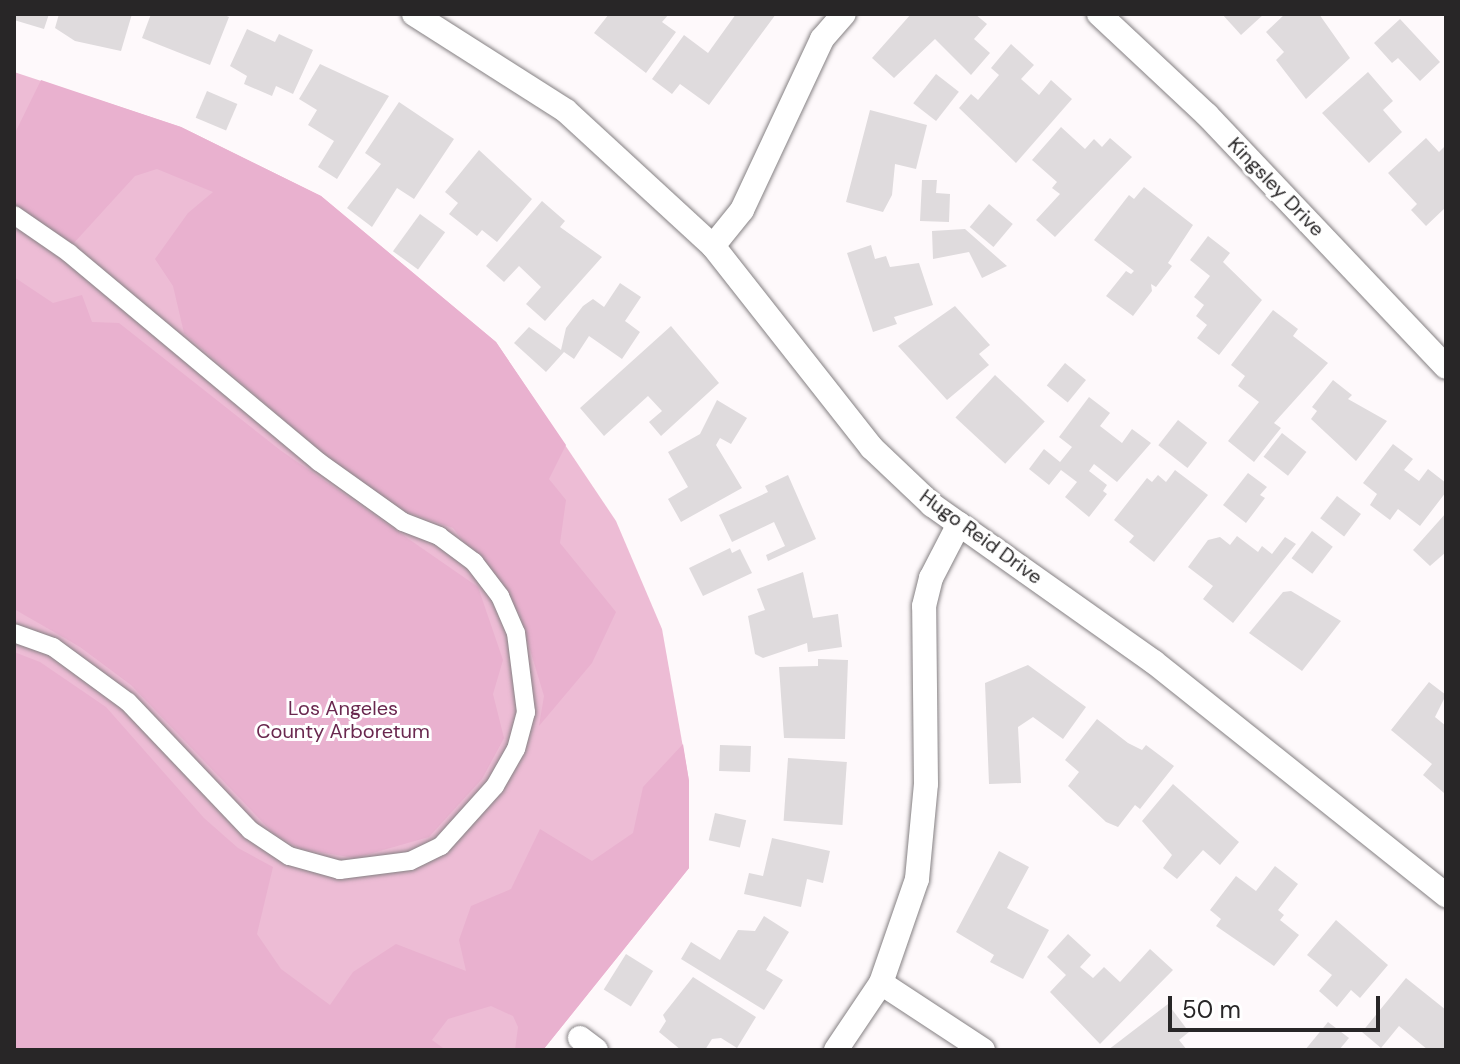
<!DOCTYPE html>
<style>
body{margin:0}
#map{position:relative;width:1460px;height:1064px;overflow:hidden;background:#fef9fb;font-family:"DM Sans",sans-serif}
div>[style]{position:absolute}
.green>*{inset:0;background:#edbcd5}
.forest>*{inset:0;background:#e9b1cf}
.building>*{inset:0;background:#dfdbdd;transform-origin:0 0}
.roads{filter:drop-shadow(0 0 2px #858183) drop-shadow(0 0 2px #858183)}
.pedestrian>*{height:18px;margin:-9px;padding:0 9px;transform-origin:9px;border-radius:9px;background:#fff}
.minor>*{height:24px;margin:-12px;padding:0 12px;transform-origin:12px;border-radius:12px;background:#fff}
span{translate:-50% -50%;white-space:nowrap;text-align:center;line-height:1.15;-webkit-text-stroke:6px #fff;paint-order:stroke}
.street-label{font-size:20px;color:#282627}
.park-label{font-size:20px;color:#6a284f}
.frame{position:absolute;inset:0;border:16px solid #282627;pointer-events:none}
.scale{position:absolute;left:1168px;top:996px;width:212px;height:36px;box-sizing:border-box;border:4px solid #282627;border-top:0;padding-left:10px;font-size:24px;line-height:28px;white-space:nowrap;color:#282627;-webkit-text-stroke:6px #fff;paint-order:stroke}
</style>
<div id="map">
<div class="green">
<div style="clip-path:polygon(14px 72px,181px 127px,321px 196px,496px 342px,616px 521px,662px 629px,689px 781px,689px 868px,543px 1050px,14px 1050px)"></div>
</div>
<div class="forest">
<div style="clip-path:polygon(41px 80px,181px 127px,321px 196px,496px 342px,566px 445px,549px 479px,566px 500px,560px 543px,616px 612px,592px 663px,539px 726px,544px 696px,519px 613px,453px 528px,404px 511px,343px 471px,184px 333px,173px 286px,155px 259px,188px 213px,213px 192px,157px 169px,135px 176px,73px 244px,14px 205px,14px 135px)"></div>
<div style="clip-path:polygon(14px 277px,53px 303px,82px 295px,92px 322px,119px 323px,280px 450px,478px 587px,503px 660px,493px 694px,504px 738px,482px 779px,429px 837px,355px 858px,301px 849px,274px 834px,131px 685px,80px 647px,14px 609px)"></div>
<div style="clip-path:polygon(14px 652px,40px 662px,106px 707px,204px 818px,238px 848px,273px 867px,257px 934px,281px 969px,330px 1005px,353px 972px,396px 944px,466px 971px,459px 940px,471px 906px,511px 889px,540px 829px,592px 861px,633px 833px,643px 787px,683px 744px,689px 781px,689px 868px,543px 1050px,515px 1050px,518px 1027px,513px 1016px,491px 1006px,448px 1019px,432px 1040px,443px 1048px,464px 1050px,14px 1050px)"></div>
</div>
<div class="building">
<div style="clip-path:polygon(14px 14px,49px 14px,44px 29px,14px 20px)"></div>
<div style="clip-path:polygon(59px 14px,132px 14px,121px 51px,75px 41px,55px 28px)"></div>
<div style="clip-path:polygon(151px 14px,222px 14px,229px 17px,210px 65px,142px 38px)"></div>
<div style="clip-path:polygon(609px 14px,669px 14px,662px 22px,676px 32px,646px 73px,594px 33px)"></div>
<div style="clip-path:polygon(736px 14px,776px 14px,709px 105px,680px 84px,672px 94px,652px 79px,684px 35px,708px 53px)"></div>
<div style="clip-path:polygon(911px 14px,975px 14px,987px 24px,974px 39px,990px 53px,971px 75px,935px 39px,894px 78px,872px 58px)"></div>
<div style="clip-path:polygon(1222px 14px,1264px 14px,1241px 35px)"></div>
<div style="clip-path:polygon(1285px 14px,1319px 14px,1350px 58px,1306px 99px,1276px 60px,1284px 52px,1266px 32px)"></div>
<div style="clip-path:polygon(1400px 19px,1440px 62px,1420px 81px,1398px 58px,1392px 63px,1374px 43px)"></div>
<div style="clip-path:polygon(247px 29px,275px 42px,279px 34px,313px 50px,293px 94px,276px 86px,272px 96px,244px 84px,247px 76px,230px 66px)"></div>
<div style="clip-path:polygon(1011px 44px,1034px 65px,1021px 79px,1039px 95px,1051px 80px,1072px 99px,1016px 163px,959px 108px,971px 94px,978px 100px,999px 75px,991px 68px)"></div>
<div style="clip-path:polygon(320px 64px,389px 96px,337px 179px,318px 167px,334px 141px,308px 125px,317px 110px,299px 99px)"></div>
<div style="clip-path:polygon(1368px 72px,1393px 101px,1383px 110px,1402px 132px,1369px 163px,1322px 113px)"></div>
<div style="left:936px;top:74px;width:29px;height:37px;rotate:38deg"></div>
<div style="left:207px;top:91px;width:33px;height:29px;rotate:23deg"></div>
<div style="clip-path:polygon(399px 102px,454px 139px,414px 199px,397px 188px,372px 227px,347px 208px,381px 164px,365px 153px)"></div>
<div style="clip-path:polygon(870px 110px,927px 125px,916px 169px,895px 164px,892px 195px,883px 212px,846px 202px)"></div>
<div style="clip-path:polygon(1061px 127px,1085px 149px,1094px 139px,1102px 147px,1110px 138px,1132px 157px,1055px 237px,1036px 220px,1060px 194px,1052px 188px,1057px 182px,1032px 160px)"></div>
<div style="clip-path:polygon(1426px 138px,1439px 152px,1446px 145px,1446px 207px,1426px 226px,1411px 210px,1417px 204px,1388px 173px)"></div>
<div style="clip-path:polygon(479px 150px,532px 199px,497px 242px,482px 230px,477px 236px,449px 214px,458px 203px,445px 192px)"></div>
<div style="clip-path:polygon(922px 180px,937px 180px,936px 193px,950px 194px,949px 222px,920px 221px)"></div>
<div style="clip-path:polygon(1144px 187px,1193px 225px,1168px 263px,1172px 266px,1156px 287px,1151px 284px,1152px 291px,1133px 316px,1106px 296px,1126px 271px,1131px 274px,1134px 271px,1094px 240px,1129px 195px,1134px 199px)"></div>
<div style="clip-path:polygon(542px 201px,565px 221px,560px 227px,602px 257px,545px 321px,526px 304px,541px 287px,519px 266px,504px 282px,486px 266px)"></div>
<div style="left:989px;top:204px;width:31px;height:30px;rotate:40deg"></div>
<div style="left:420px;top:214px;width:31px;height:46px;rotate:36deg"></div>
<div style="clip-path:polygon(965px 229px,1007px 266px,982px 278px,969px 252px,933px 259px,932px 231px)"></div>
<div style="clip-path:polygon(1208px 236px,1230px 253px,1223px 262px,1262px 300px,1219px 355px,1197px 338px,1207px 325px,1196px 316px,1204px 305px,1194px 297px,1210px 276px,1190px 260px)"></div>
<div style="clip-path:polygon(871px 245px,875px 259px,886px 256px,890px 267px,919px 263px,933px 305px,894px 317px,897px 324px,873px 332px,847px 253px)"></div>
<div style="clip-path:polygon(620px 283px,641px 297px,625px 321px,640px 332px,622px 359px,589px 336px,574px 359px,564px 352px,546px 372px,514px 343px,529px 327px,561px 350px,566px 328px,583px 306px,593px 299px,604px 307px)"></div>
<div style="clip-path:polygon(955px 306px,990px 345px,979px 354px,989px 365px,947px 400px,898px 346px)"></div>
<div style="clip-path:polygon(1273px 310px,1298px 329px,1293px 336px,1328px 363px,1274px 423px,1281px 428px,1254px 462px,1228px 441px,1259px 402px,1238px 386px,1245px 376px,1231px 365px)"></div>
<div style="clip-path:polygon(671px 326px,719px 383px,661px 436px,649px 422px,662px 411px,648px 396px,604px 436px,580px 408px)"></div>
<div style="left:1065px;top:363px;width:27px;height:29px;rotate:39deg"></div>
<div style="left:995px;top:375px;width:68px;height:58px;rotate:43deg"></div>
<div style="clip-path:polygon(1333px 380px,1352px 395px,1348px 399px,1387px 421px,1356px 461px,1311px 419px,1317px 411px,1312px 407px)"></div>
<div style="clip-path:polygon(1089px 397px,1110px 413px,1100px 426px,1122px 443px,1132px 429px,1151px 443px,1117px 482px,1094px 464px,1089px 471px,1107px 485px,1103px 491px,1107px 494px,1089px 517px,1065px 497px,1077px 482px,1061px 470px,1049px 485px,1029px 469px,1044px 449px,1060px 462px,1072px 447px,1059px 437px)"></div>
<div style="clip-path:polygon(717px 400px,747px 418px,731px 444px,720px 438px,716px 445px,742px 488px,681px 522px,668px 499px,688px 487px,668px 452px,700px 434px)"></div>
<div style="left:1178px;top:420px;width:37px;height:32px;rotate:38deg"></div>
<div style="left:1282px;top:433px;width:31px;height:30px;rotate:38deg"></div>
<div style="clip-path:polygon(1393px 444px,1413px 459px,1404px 470px,1419px 481px,1428px 469px,1446px 483px,1446px 492px,1420px 526px,1398px 509px,1390px 520px,1370px 505px,1377px 494px,1363px 483px)"></div>
<div style="clip-path:polygon(1175px 470px,1208px 495px,1154px 562px,1129px 542px,1134px 536px,1114px 520px,1147px 478px,1152px 482px,1158px 475px,1166px 482px)"></div>
<div style="clip-path:polygon(1248px 473px,1267px 487px,1260px 495px,1265px 498px,1246px 523px,1223px 505px)"></div>
<div style="clip-path:polygon(788px 475px,816px 539px,768px 561px,766px 555px,785px 546px,774px 522px,732px 542px,719px 515px,768px 492px,765px 486px)"></div>
<div style="left:1337px;top:496px;width:30px;height:28px;rotate:37deg"></div>
<div style="clip-path:polygon(1446px 513px,1446px 552px,1430px 566px,1413px 550px)"></div>
<div style="left:1312px;top:531px;width:26px;height:34px;rotate:37deg"></div>
<div style="clip-path:polygon(1237px 536px,1258px 552px,1262px 546px,1272px 554px,1285px 537px,1296px 544px,1233px 623px,1203px 599px,1213px 586px,1188px 567px,1208px 540px,1220px 537px,1230px 545px)"></div>
<div style="clip-path:polygon(730px 548px,732px 553px,740px 549px,752px 573px,703px 596px,689px 568px)"></div>
<div style="clip-path:polygon(803px 572px,813px 618px,838px 614px,842px 647px,808px 652px,807px 643px,763px 658px,755px 654px,748px 616px,765px 610px,757px 589px)"></div>
<div style="clip-path:polygon(1291px 591px,1341px 621px,1302px 671px,1249px 633px,1283px 592px)"></div>
<div style="clip-path:polygon(818px 659px,848px 660px,845px 739px,784px 738px,779px 667px,818px 666px)"></div>
<div style="clip-path:polygon(1028px 665px,1086px 707px,1063px 739px,1033px 717px,1018px 727px,1021px 783px,989px 784px,985px 683px)"></div>
<div style="clip-path:polygon(1429px 682px,1446px 695px,1435px 717px,1446px 726px,1444px 793px,1423px 775px,1432px 764px,1391px 730px)"></div>
<div style="clip-path:polygon(1097px 719px,1128px 743px,1142px 750px,1146px 745px,1174px 766px,1140px 809px,1135px 805px,1118px 827px,1106px 822px,1068px 786px,1079px 772px,1065px 760px)"></div>
<div style="left:720px;top:745px;width:31px;height:26px;rotate:2deg"></div>
<div style="left:788px;top:758px;width:59px;height:63px;rotate:4deg"></div>
<div style="clip-path:polygon(1173px 784px,1239px 842px,1220px 865px,1203px 850px,1177px 879px,1163px 868px,1172px 855px,1142px 821px)"></div>
<div style="left:715px;top:813px;width:32px;height:28px;rotate:13deg"></div>
<div style="clip-path:polygon(772px 838px,830px 851px,823px 883px,807px 879px,801px 907px,744px 894px,749px 873px,763px 876px)"></div>
<div style="clip-path:polygon(999px 851px,1029px 867px,1007px 908px,1049px 930px,1023px 979px,990px 962px,994px 955px,956px 932px)"></div>
<div style="clip-path:polygon(1275px 866px,1298px 884px,1278px 910px,1284px 915px,1280px 920px,1299px 935px,1274px 966px,1216px 926px,1221px 919px,1210px 910px,1236px 876px,1256px 891px)"></div>
<div style="clip-path:polygon(764px 916px,789px 932px,766px 970px,783px 980px,764px 1010px,681px 959px,691px 942px,720px 960px,738px 930px,755px 931px)"></div>
<div style="clip-path:polygon(1336px 920px,1388px 965px,1360px 998px,1351px 990px,1337px 1007px,1319px 991px,1332px 975px,1307px 955px)"></div>
<div style="clip-path:polygon(1068px 934px,1091px 955px,1080px 967px,1093px 978px,1104px 967px,1120px 982px,1150px 949px,1173px 970px,1100px 1044px,1050px 992px,1066px 975px,1047px 957px)"></div>
<div style="left:626px;top:954px;width:32px;height:42px;rotate:32deg"></div>
<div style="clip-path:polygon(693px 977px,756px 1017px,737px 1048px,721px 1038px,712px 1039px,705px 1050px,681px 1050px,659px 1032px,666px 1021px,663px 1015px)"></div>
<div style="clip-path:polygon(1406px 978px,1446px 1010px,1446px 1050px,1428px 1050px,1399px 1026px,1381px 1048px,1362px 1032px)"></div>
<div style="clip-path:polygon(1168px 1004px,1189px 1032px,1179px 1040px,1187px 1050px,1108px 1050px)"></div>
<div style="clip-path:polygon(1328px 1022px,1349px 1038px,1339px 1050px,1305px 1050px)"></div>
</div>
<div class="roads">
<div class="pedestrian">
<div style="left:14px;top:215px;width:67px;rotate:34.6deg"></div>
<div style="left:69px;top:253px;width:326px;rotate:39.9deg"></div>
<div style="left:319px;top:462px;width:103px;rotate:35.5deg"></div>
<div style="left:403px;top:522px;width:39px;rotate:21deg"></div>
<div style="left:439px;top:536px;width:44px;rotate:36.6deg"></div>
<div style="left:474px;top:562px;width:43px;rotate:52.6deg"></div>
<div style="left:500px;top:596px;width:40px;rotate:66.6deg"></div>
<div style="left:516px;top:633px;width:80px;rotate:82.8deg"></div>
<div style="left:526px;top:712px;width:38px;rotate:105deg"></div>
<div style="left:516px;top:749px;width:43px;rotate:119.6deg"></div>
<div style="left:495px;top:786px;width:81px;rotate:132deg"></div>
<div style="left:441px;top:846px;width:34px;rotate:154deg"></div>
<div style="left:410px;top:861px;width:71px;rotate:172.7deg"></div>
<div style="left:340px;top:870px;width:53px;rotate:-164.6deg"></div>
<div style="left:289px;top:856px;width:47px;rotate:-146.3deg"></div>
<div style="left:250px;top:830px;width:177px;rotate:-133.6deg"></div>
<div style="left:128px;top:702px;width:93px;rotate:-143.7deg"></div>
<div style="left:53px;top:647px;width:41px;rotate:-160.3deg"></div>
</div>
<div class="minor">
<div style="left:414px;top:14px;width:180px;rotate:32.5deg"></div>
<div style="left:566px;top:111px;width:200px;rotate:42.6deg"></div>
<div style="left:713px;top:246px;width:257px;rotate:51.8deg"></div>
<div style="left:872px;top:448px;width:83px;rotate:43.5deg"></div>
<div style="left:932px;top:505px;width:272px;rotate:35.3deg"></div>
<div style="left:1154px;top:662px;width:374px;rotate:38.6deg"></div>
<div style="left:1099px;top:14px;width:148px;rotate:43.1deg"></div>
<div style="left:1207px;top:115px;width:347px;rotate:46.5deg"></div>
<div style="left:713px;top:246px;width:46px;rotate:-51.1deg"></div>
<div style="left:742px;top:210px;width:189px;rotate:-64.9deg"></div>
<div style="left:822px;top:39px;width:33px;rotate:-49deg"></div>
<div style="left:881px;top:983px;width:122px;rotate:33.3deg"></div>
<div style="left:580px;top:1038px;width:20px;rotate:37deg"></div>
<div style="left:836px;top:1050px;width:81px;rotate:-56.1deg"></div>
<div style="left:881px;top:983px;width:110px;rotate:-70.9deg"></div>
<div style="left:917px;top:879px;width:95px;rotate:-84.6deg"></div>
<div style="left:926px;top:784px;width:178px;rotate:-90.6deg"></div>
<div style="left:924px;top:606px;width:29px;rotate:-76deg"></div>
<div style="left:931px;top:578px;width:61px;rotate:-62.6deg"></div>
</div>
</div>
<div class="street-label">
<span style="left:1276px;top:187px;rotate:46deg">Kingsley Drive</span>
<span style="left:981px;top:537px;rotate:36deg">Hugo Reid Drive</span>
</div>
<div class="park-label">
<span style="left:343px;top:720px">Los Angeles<br>County Arboretum</span>
</div>
<div class="frame"></div>
<div class="scale">50 m</div>
</div>
